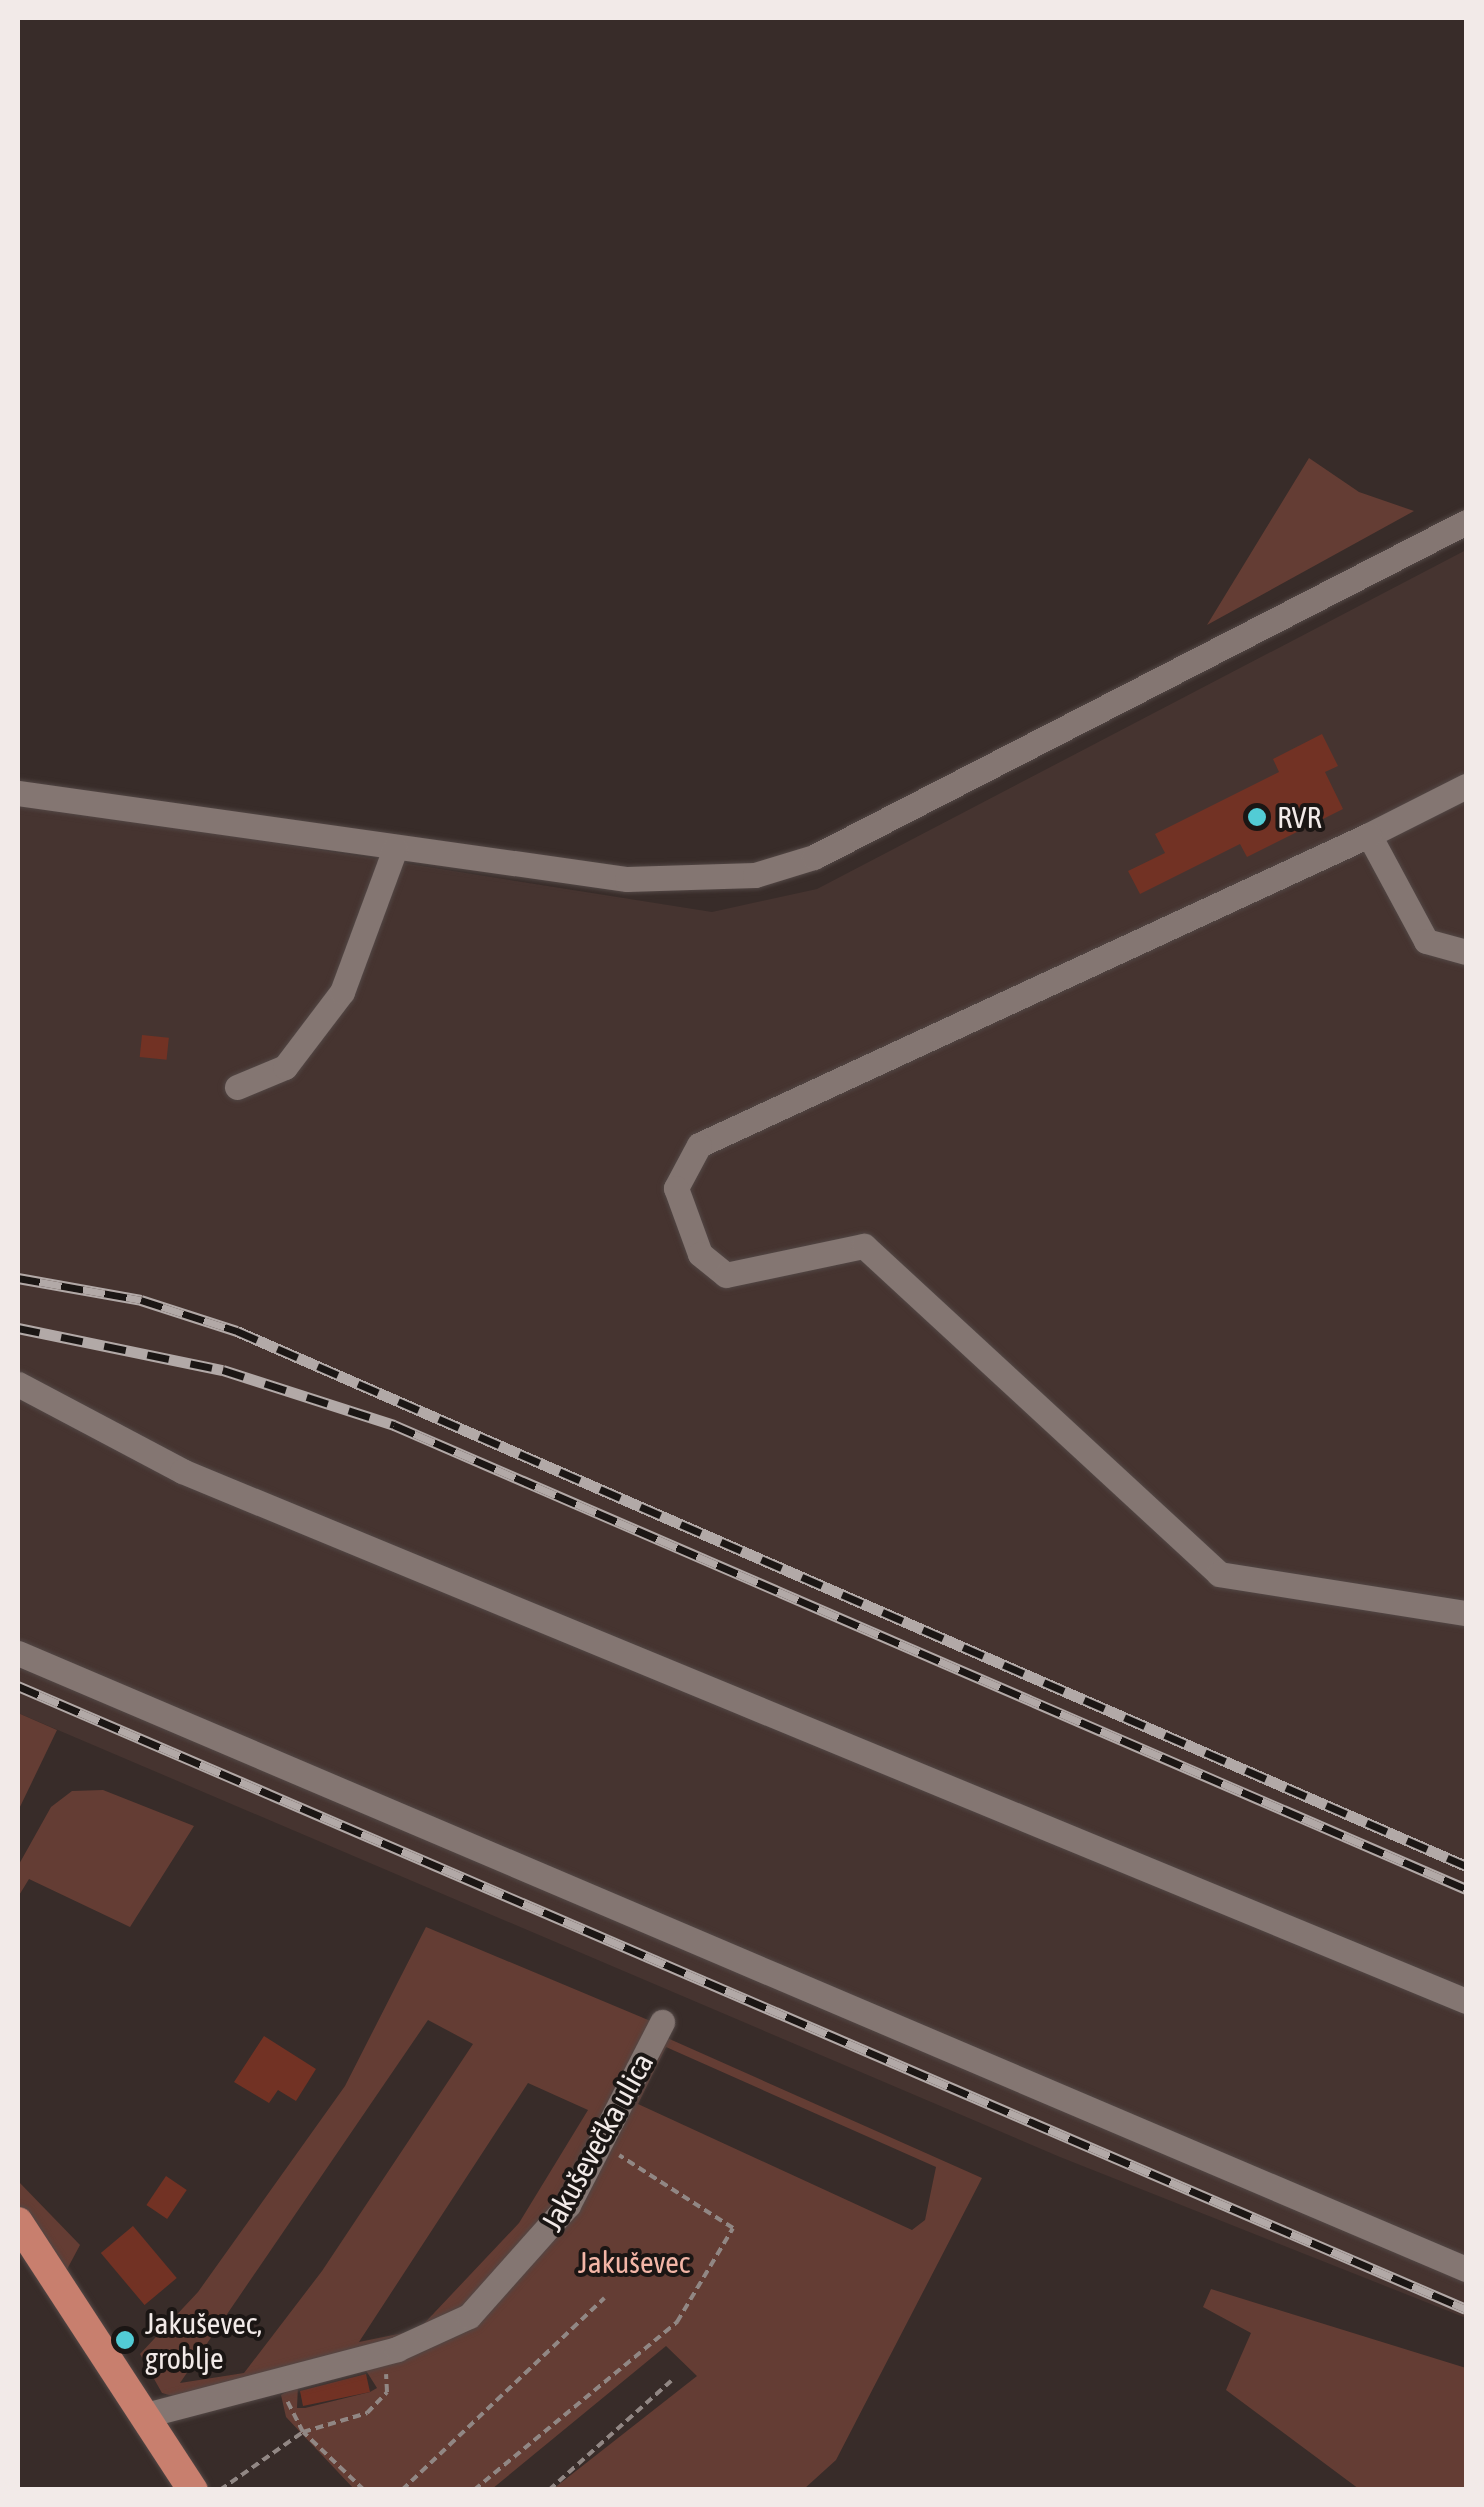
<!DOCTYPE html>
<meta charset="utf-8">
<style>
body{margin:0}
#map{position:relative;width:1484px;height:2507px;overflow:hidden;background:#382c29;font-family:"Asap Condensed",sans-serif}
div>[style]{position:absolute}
.built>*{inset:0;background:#463430}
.green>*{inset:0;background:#643d34}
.building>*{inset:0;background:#723224;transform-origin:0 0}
.path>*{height:4px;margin-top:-2px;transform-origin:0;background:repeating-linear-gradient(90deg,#918784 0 8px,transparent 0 13px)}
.roads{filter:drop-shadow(0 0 2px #524745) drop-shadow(0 0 2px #524745)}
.minor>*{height:25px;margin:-12.5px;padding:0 12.5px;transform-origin:12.5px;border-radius:12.5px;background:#847672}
.major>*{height:30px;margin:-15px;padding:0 15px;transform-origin:15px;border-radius:15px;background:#c87f6e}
.rail>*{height:11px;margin-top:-5.5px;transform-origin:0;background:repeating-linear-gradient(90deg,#1b1614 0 22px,#b2a9a7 0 44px);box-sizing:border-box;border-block:2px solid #b2a9a7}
.dots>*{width:28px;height:28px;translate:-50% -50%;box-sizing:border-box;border:5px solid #1b1614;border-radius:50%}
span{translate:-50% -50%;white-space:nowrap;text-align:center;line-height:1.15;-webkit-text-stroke:8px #1b1614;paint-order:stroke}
.poi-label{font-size:30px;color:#f2eae8}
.left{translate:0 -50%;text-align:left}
.street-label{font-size:30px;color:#f2eae8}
.park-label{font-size:30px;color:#f3b6a7}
.frame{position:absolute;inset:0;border:20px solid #f2eae8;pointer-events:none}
</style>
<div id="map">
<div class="built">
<div style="clip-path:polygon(1466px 550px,1466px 2318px,1060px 2157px,18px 1713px,18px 802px,712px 912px,817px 889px)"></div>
</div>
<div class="green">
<div style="clip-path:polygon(1309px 458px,1359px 492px,1414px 511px,1207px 625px)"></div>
<div style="clip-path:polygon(18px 1713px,57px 1730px,18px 1811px)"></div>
<div style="clip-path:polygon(103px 1790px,194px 1826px,130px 1927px,29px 1879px,18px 1897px,18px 1866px,51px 1807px,72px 1791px)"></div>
<div style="clip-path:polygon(evenodd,426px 1927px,653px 2022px,583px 2170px,522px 2257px,437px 2327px,180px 2398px,162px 2393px,140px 2354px,198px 2292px,345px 2086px,426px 1927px,428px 2020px,473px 2044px,322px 2271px,244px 2373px,180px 2383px,428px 2020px,426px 1927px,528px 2083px,588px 2110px,519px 2223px,418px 2330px,359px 2342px,528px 2083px)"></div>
<div style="clip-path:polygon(evenodd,665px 2037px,982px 2178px,836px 2460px,804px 2489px,553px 2489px,697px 2376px,666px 2346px,492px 2489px,354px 2489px,286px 2417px,281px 2395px,298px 2385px,297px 2408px,305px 2408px,370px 2392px,377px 2388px,365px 2369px,479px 2316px,665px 2037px,666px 2047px,936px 2167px,925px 2220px,912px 2230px,638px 2104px,666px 2047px)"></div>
<div style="clip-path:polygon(18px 2181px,80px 2245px,65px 2273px,18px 2211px)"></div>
<div style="clip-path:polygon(1211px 2289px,1466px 2368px,1466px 2489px,1359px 2489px,1226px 2390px,1251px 2333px,1203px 2307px)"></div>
</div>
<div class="building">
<div style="clip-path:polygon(1322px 734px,1338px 766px,1325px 772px,1343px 809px,1247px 857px,1240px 844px,1140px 894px,1128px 871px,1165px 853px,1155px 834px,1279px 772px,1273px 759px)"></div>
<div style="left:142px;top:1035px;width:27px;height:22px;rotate:6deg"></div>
<div style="clip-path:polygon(264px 2036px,316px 2069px,296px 2101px,278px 2090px,269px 2103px,234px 2082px)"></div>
<div style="left:166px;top:2176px;width:25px;height:35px;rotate:34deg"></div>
<div style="left:133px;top:2226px;width:68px;height:42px;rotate:50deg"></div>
<div style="clip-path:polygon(366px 2374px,370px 2392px,303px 2406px,300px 2391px)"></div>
</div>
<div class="path">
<div style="left:220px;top:2490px;width:101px;rotate:-34.9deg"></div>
<div style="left:303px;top:2432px;width:34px;rotate:-117deg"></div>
<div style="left:364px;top:2490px;width:84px;rotate:-136.4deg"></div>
<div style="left:303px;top:2432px;width:67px;rotate:-16.5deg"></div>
<div style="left:367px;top:2413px;width:29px;rotate:-46deg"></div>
<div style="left:387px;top:2392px;width:18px;rotate:-93deg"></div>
<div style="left:402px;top:2490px;width:279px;rotate:-43.5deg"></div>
<div style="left:474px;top:2490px;width:264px;rotate:-39.6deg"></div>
<div style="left:677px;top:2322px;width:109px;rotate:-59.2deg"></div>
<div style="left:733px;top:2228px;width:135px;rotate:-147.4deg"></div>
<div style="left:549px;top:2490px;width:164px;rotate:-41.8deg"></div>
</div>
<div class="roads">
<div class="minor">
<div style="left:1466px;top:786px;width:109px;rotate:153.2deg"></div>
<div style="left:1369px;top:835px;width:120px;rotate:61.7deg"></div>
<div style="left:1426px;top:941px;width:41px;rotate:15.4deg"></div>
<div style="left:18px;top:793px;width:615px;rotate:8.04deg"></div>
<div style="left:627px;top:879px;width:128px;rotate:-1.8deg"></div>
<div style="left:755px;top:875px;width:62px;rotate:-17deg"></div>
<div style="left:814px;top:857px;width:733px;rotate:-27.19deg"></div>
<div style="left:1369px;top:835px;width:738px;rotate:155.17deg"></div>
<div style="left:699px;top:1145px;width:49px;rotate:118.1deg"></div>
<div style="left:676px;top:1188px;width:70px;rotate:70deg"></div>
<div style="left:700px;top:1254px;width:33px;rotate:39deg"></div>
<div style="left:726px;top:1275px;width:141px;rotate:-11.9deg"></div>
<div style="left:864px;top:1246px;width:483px;rotate:42.7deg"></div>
<div style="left:1219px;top:1574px;width:250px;rotate:9deg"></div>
<div style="left:237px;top:1087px;width:52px;rotate:-22.6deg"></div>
<div style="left:285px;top:1067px;width:94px;rotate:-52.8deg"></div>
<div style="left:342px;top:992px;width:153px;rotate:-69.7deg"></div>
<div style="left:18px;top:1384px;width:186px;rotate:27.9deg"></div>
<div style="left:182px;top:1471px;width:1389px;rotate:22.43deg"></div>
<div style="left:18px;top:1653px;width:1574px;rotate:23.05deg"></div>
<div style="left:146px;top:2415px;width:260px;rotate:-14.7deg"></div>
<div style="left:397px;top:2349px;width:79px;rotate:-24.6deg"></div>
<div style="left:469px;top:2316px;width:149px;rotate:-48.3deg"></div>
<div style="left:568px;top:2205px;width:206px;rotate:-62.8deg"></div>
</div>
<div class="major">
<div style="left:18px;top:2222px;width:320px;rotate:56.9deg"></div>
</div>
</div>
<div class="rail">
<div style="left:18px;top:1278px;width:125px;rotate:10.1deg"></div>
<div style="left:141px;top:1300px;width:101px;rotate:17.9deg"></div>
<div style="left:237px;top:1331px;width:1340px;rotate:23.52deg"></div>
<div style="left:18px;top:1328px;width:209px;rotate:11.6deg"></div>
<div style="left:223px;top:1370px;width:180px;rotate:17.8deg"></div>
<div style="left:394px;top:1425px;width:1168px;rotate:23.4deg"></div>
<div style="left:18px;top:1686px;width:1576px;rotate:23.28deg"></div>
</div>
<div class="dots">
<div style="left:1257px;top:817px;background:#52ccd5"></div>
<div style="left:125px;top:2340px;background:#52ccd5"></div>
</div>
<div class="poi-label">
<span class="left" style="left:1277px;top:817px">RVR</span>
<span class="left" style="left:145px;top:2340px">Jakuševec,<br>groblje</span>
</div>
<div class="street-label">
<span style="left:597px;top:2142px;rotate:-61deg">Jakuševečka ulica</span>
</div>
<div class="park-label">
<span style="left:634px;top:2262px">Jakuševec</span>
</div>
<div class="frame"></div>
</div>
